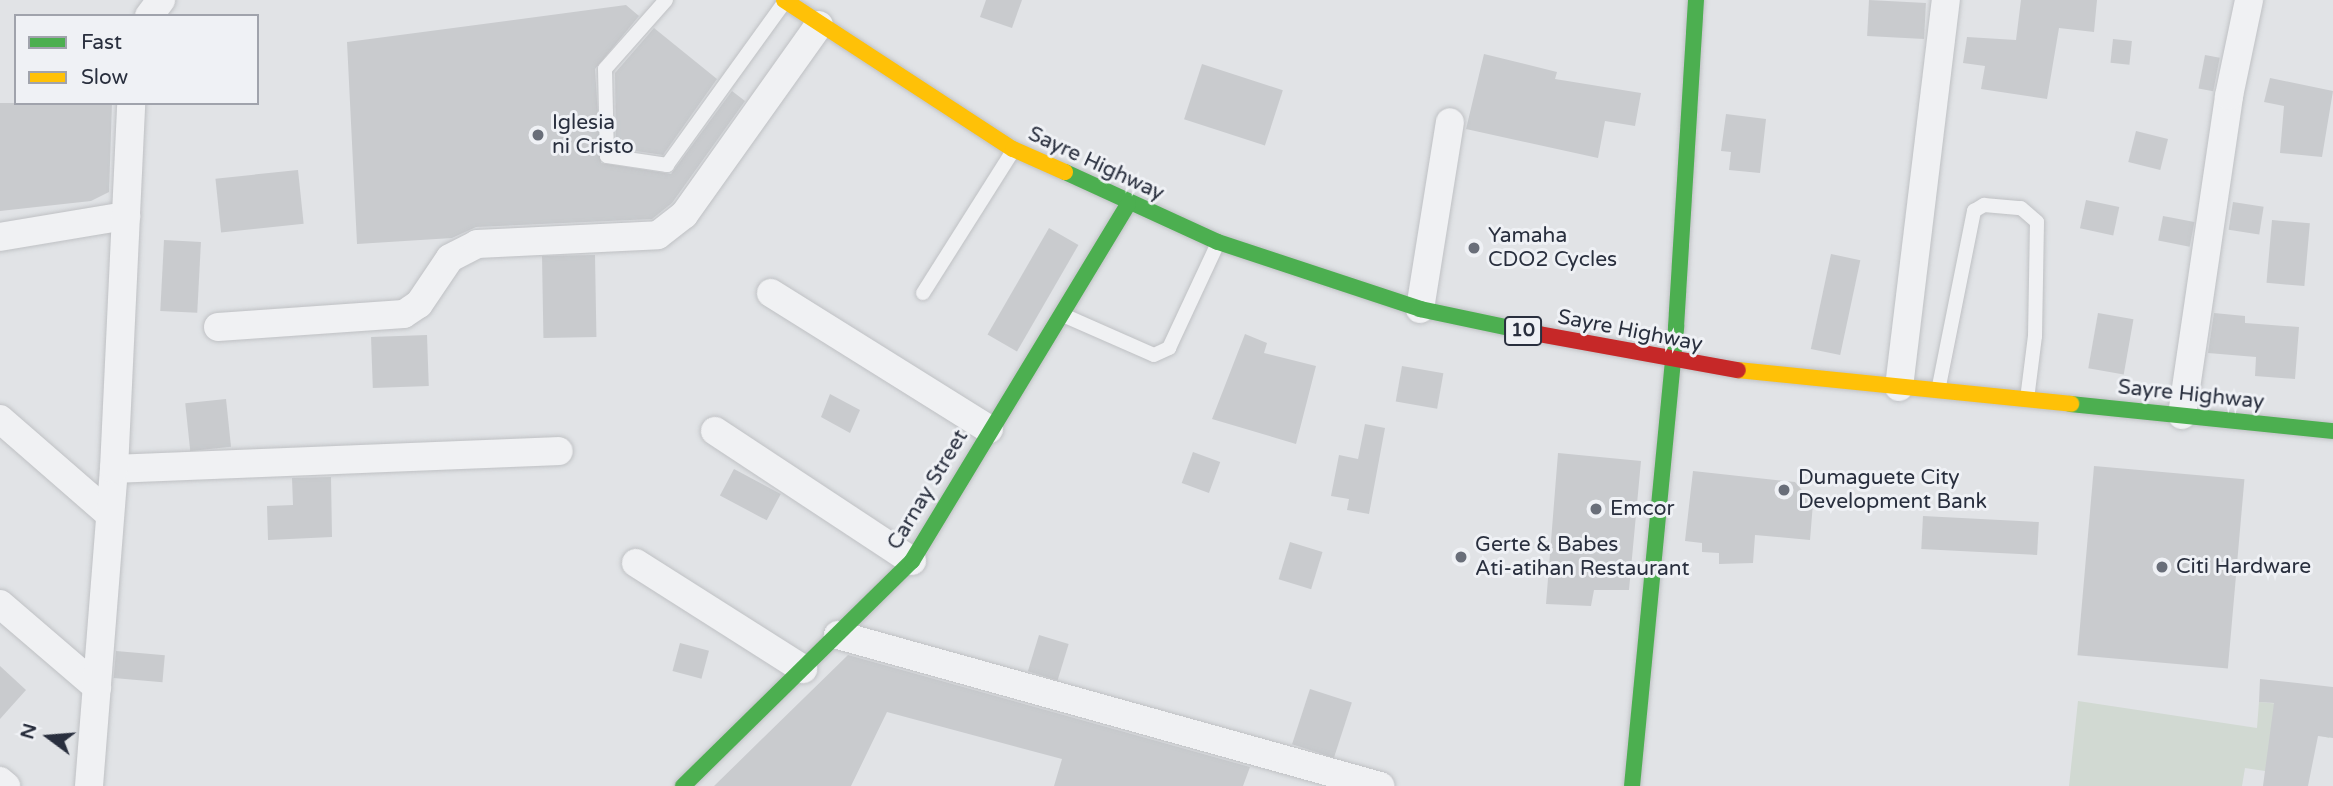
<!DOCTYPE html>
<style>
body{margin:0}
#map{position:relative;width:2333px;height:786px;overflow:hidden;background:#e1e3e6;font-family:"Varela Round",sans-serif}
div>[style]{position:absolute}
.green>*{inset:0;background:#d1d9d2}
.building>*{inset:0;background:#c9cbce;transform-origin:0 0}
.roads{filter:drop-shadow(0 0 2px #bfc1c4) drop-shadow(0 0 2px #bfc1c4)}
.lane>*{height:14px;margin:-7px;padding:0 7px;transform-origin:7px;border-radius:7px;background:#f0f1f3}
.street>*{height:28px;margin:-14px;padding:0 14px;transform-origin:14px;border-radius:14px;background:#f0f1f3}
.fast>*{height:16px;margin:-8px;padding:0 8px;transform-origin:8px;border-radius:8px;background:#4caf50}
.slow>*{height:16px;margin:-8px;padding:0 8px;transform-origin:8px;border-radius:8px;background:#ffc107}
.jam>*{height:16px;margin:-8px;padding:0 8px;transform-origin:8px;border-radius:8px;background:#c62828}
.dots>*{width:19px;height:19px;translate:-50% -50%;box-sizing:border-box;border:4px solid #eff1f5;border-radius:50%}
span{translate:-50% -50%;white-space:nowrap;text-align:center;line-height:1.15;-webkit-text-stroke:6px #eff1f5;paint-order:stroke}
.shield-label span{padding:2px 5px;background:#eff1f5;border:2px solid;border-radius:5px;-webkit-text-stroke-width:0}
.shield-label{font-size:19px;color:#292f3e;font-weight:700}
.poi-label{font-size:21px;color:#292f3e}
.left{translate:0 -50%;text-align:left}
.street-label{font-size:21px;color:#292f3e}
.legend{position:absolute;left:14px;top:14px;width:245px;height:91px;box-sizing:border-box;background:#eff1f5;border:2px solid #a0a3ac;margin:0;padding:9px 12px;list-style:none;font-size:21px;color:#292f3e}
.legend li{display:flex;align-items:center;gap:14px;height:35px}
.legend b{width:35px;border:2px solid #a0a3ac}
.north{position:absolute;left:14px;top:702px;width:70px;height:70px;-webkit-text-stroke:5px #eff1f5;paint-order:stroke;rotate:286deg;font-size:19px;font-weight:700;line-height:28px;text-align:center;color:#292f3e}
.north::after{content:'';display:block;margin:auto;width:24px;height:32px;background:#292f3e;clip-path:polygon(50% 0,100% 100%,50% 72%,0 100%)}
</style>
<div id="map">
<div class="green">
<div style="clip-path:polygon(2078px 701px,2257px 728px,2259px 702px,2330px 709px,2329px 738px,2318px 735px,2265px 771px,2245px 768px,2242px 786px,2069px 786px)"></div>
</div>
<div class="building">
<div style="clip-path:polygon(986px 0,1022px 0,1012px 28px,980px 17px)"></div>
<div style="left:1869px;top:0;width:57px;height:36px;rotate:3deg"></div>
<div style="clip-path:polygon(2021px 0,2097px 0,2094px 32px,2059px 28px,2047px 99px,1981px 89px,1985px 66px,1963px 63px,1967px 37px,2016px 40px)"></div>
<div style="clip-path:polygon(626px 5px,639px 16px,595px 69px,601px 163px,671px 174px,732px 91px,745px 101px,672px 203px,652px 219px,476px 227px,452px 238px,357px 244px,347px 42px)"></div>
<div style="clip-path:polygon(654px 28px,717px 79px,663px 155px,616px 148px,615px 73px)"></div>
<div style="left:2113px;top:39px;width:19px;height:24px;rotate:6deg"></div>
<div style="clip-path:polygon(1484px 54px,1557px 72px,1555px 79px,1641px 93px,1635px 126px,1605px 121px,1598px 158px,1466px 129px)"></div>
<div style="left:2205px;top:55px;width:15px;height:34px;rotate:11deg"></div>
<div style="left:1202px;top:64px;width:85px;height:58px;rotate:18deg"></div>
<div style="clip-path:polygon(2270px 78px,2333px 91px,2322px 157px,2280px 153px,2284px 106px,2264px 102px)"></div>
<div style="clip-path:polygon(0 103px,112px 103px,109px 192px,91px 201px,0 211px)"></div>
<div style="clip-path:polygon(1726px 114px,1766px 119px,1760px 173px,1729px 170px,1731px 152px,1721px 151px)"></div>
<div style="left:2136px;top:131px;width:33px;height:32px;rotate:14deg"></div>
<div style="left:298px;top:170px;width:54px;height:83px;rotate:84deg"></div>
<div style="left:2086px;top:200px;width:34px;height:29px;rotate:12deg"></div>
<div style="left:2233px;top:202px;width:31px;height:28px;rotate:9deg"></div>
<div style="left:2163px;top:216px;width:32px;height:25px;rotate:11deg"></div>
<div style="left:2272px;top:220px;width:38px;height:63px;rotate:5deg"></div>
<div style="left:1049px;top:228px;width:34px;height:123px;rotate:30deg"></div>
<div style="left:164px;top:240px;width:37px;height:71px;rotate:3deg"></div>
<div style="left:1831px;top:254px;width:30px;height:97px;rotate:12deg"></div>
<div style="left:595px;top:255px;width:82px;height:53px;rotate:89deg"></div>
<div style="left:2098px;top:313px;width:36px;height:56px;rotate:10deg"></div>
<div style="clip-path:polygon(2214px 313px,2245px 316px,2245px 323px,2299px 327px,2295px 379px,2255px 376px,2256px 357px,2208px 353px)"></div>
<div style="clip-path:polygon(1245px 334px,1267px 343px,1264px 353px,1316px 366px,1296px 444px,1212px 419px)"></div>
<div style="left:427px;top:335px;width:51px;height:56px;rotate:88deg"></div>
<div style="left:1402px;top:366px;width:42px;height:36px;rotate:10deg"></div>
<div style="clip-path:polygon(830px 394px,860px 410px,850px 433px,821px 417px)"></div>
<div style="left:226px;top:399px;width:48px;height:41px;rotate:84deg"></div>
<div style="clip-path:polygon(1365px 424px,1385px 428px,1369px 514px,1347px 510px,1349px 499px,1331px 496px,1339px 455px,1358px 459px)"></div>
<div style="left:1193px;top:452px;width:29px;height:33px;rotate:20deg"></div>
<div style="clip-path:polygon(1558px 453px,1641px 461px,1629px 590px,1594px 590px,1591px 606px,1546px 604px)"></div>
<div style="left:2094px;top:466px;width:151px;height:190px;rotate:5deg"></div>
<div style="left:734px;top:469px;width:53px;height:30px;rotate:28deg"></div>
<div style="clip-path:polygon(1693px 471px,1795px 482px,1813px 503px,1810px 540px,1755px 535px,1753px 563px,1719px 564px,1719px 553px,1702px 552px,1702px 543px,1685px 541px)"></div>
<div style="clip-path:polygon(331px 477px,332px 537px,268px 540px,267px 506px,293px 505px,292px 478px)"></div>
<div style="left:1923px;top:516px;width:116px;height:33px;rotate:3deg"></div>
<div style="left:1290px;top:542px;width:34px;height:39px;rotate:17deg"></div>
<div style="left:1039px;top:635px;width:31px;height:38px;rotate:17deg"></div>
<div style="left:680px;top:643px;width:30px;height:29px;rotate:15deg"></div>
<div style="left:116px;top:651px;width:49px;height:27px;rotate:5deg"></div>
<div style="clip-path:polygon(848px 655px,1250px 767px,1243px 786px,1054px 786px,1062px 759px,887px 712px,851px 786px,714px 786px)"></div>
<div style="clip-path:polygon(0 666px,26px 690px,0 719px)"></div>
<div style="clip-path:polygon(2260px 679px,2333px 687px,2333px 738px,2318px 736px,2308px 786px,2263px 786px,2274px 703px,2259px 702px)"></div>
<div style="left:1310px;top:689px;width:44px;height:58px;rotate:18deg"></div>
</div>
<div class="roads">
<div class="lane">
<div style="left:666px;top:0;width:92px;rotate:131.5deg"></div>
<div style="left:605px;top:69px;width:87px;rotate:88.7deg"></div>
<div style="left:607px;top:156px;width:61px;rotate:8.5deg"></div>
<div style="left:667px;top:165px;width:200px;rotate:-54.2deg"></div>
<div style="left:923px;top:293px;width:167px;rotate:-57.7deg"></div>
<div style="left:1063px;top:315px;width:99px;rotate:23.7deg"></div>
<div style="left:1154px;top:355px;width:17px;rotate:-25deg"></div>
<div style="left:1169px;top:348px;width:116px;rotate:-65deg"></div>
<div style="left:1938px;top:391px;width:184px;rotate:-78.7deg"></div>
<div style="left:1974px;top:211px;width:12px;rotate:-31deg"></div>
<div style="left:1984px;top:205px;width:37px;rotate:5deg"></div>
<div style="left:2021px;top:208px;width:21px;rotate:41deg"></div>
<div style="left:2037px;top:222px;width:114px;rotate:91deg"></div>
<div style="left:2035px;top:336px;width:64px;rotate:97.2deg"></div>
</div>
<div class="street">
<div style="left:149px;top:16px;width:20px;rotate:-53deg"></div>
<div style="left:0;top:237px;width:128px;rotate:-9.5deg"></div>
<div style="left:771px;top:293px;width:257px;rotate:32deg"></div>
<div style="left:1420px;top:309px;width:189px;rotate:-80.9deg"></div>
<div style="left:218px;top:327px;width:186px;rotate:-4deg"></div>
<div style="left:404px;top:314px;width:18px;rotate:-34deg"></div>
<div style="left:419px;top:304px;width:55px;rotate:-56deg"></div>
<div style="left:450px;top:258px;width:30px;rotate:-27deg"></div>
<div style="left:477px;top:244px;width:181px;rotate:-2.8deg"></div>
<div style="left:658px;top:235px;width:33px;rotate:-38deg"></div>
<div style="left:684px;top:215px;width:233px;rotate:-54.6deg"></div>
<div style="left:1899px;top:387px;width:390px;rotate:-83.1deg"></div>
<div style="left:2182px;top:415px;width:322px;rotate:-81.6deg"></div>
<div style="left:2229px;top:96px;width:98px;rotate:-78.2deg"></div>
<div style="left:0;top:419px;width:143px;rotate:41deg"></div>
<div style="left:715px;top:431px;width:236px;rotate:33.4deg"></div>
<div style="left:114px;top:469px;width:445px;rotate:-2.3deg"></div>
<div style="left:636px;top:563px;width:198px;rotate:32.4deg"></div>
<div style="left:0;top:604px;width:128px;rotate:40.6deg"></div>
<div style="left:838px;top:635px;width:563px;rotate:15.57deg"></div>
<div style="left:0;top:781px;width:8px;rotate:40deg"></div>
<div style="left:89px;top:786px;width:318px;rotate:-85.5deg"></div>
<div style="left:114px;top:469px;width:366px;rotate:-87.3deg"></div>
</div>
<div class="fast">
<div style="left:1065px;top:172px;width:168px;rotate:24.6deg"></div>
<div style="left:1218px;top:242px;width:213px;rotate:18.3deg"></div>
<div style="left:1420px;top:309px;width:122px;rotate:11.9deg"></div>
<div style="left:2071px;top:404px;width:263px;rotate:5.9deg"></div>
<div style="left:683px;top:786px;width:321px;rotate:-44.5deg"></div>
<div style="left:912px;top:561px;width:417px;rotate:-58.8deg"></div>
<div style="left:1632px;top:786px;width:461px;rotate:-84.5deg"></div>
<div style="left:1676px;top:327px;width:328px;rotate:-86.5deg"></div>
</div>
<div class="slow">
<div style="left:784px;top:0;width:273px;rotate:33.1deg"></div>
<div style="left:1013px;top:149px;width:57px;rotate:23.9deg"></div>
<div style="left:1738px;top:370px;width:335px;rotate:5.8deg"></div>
</div>
<div class="jam">
<div style="left:1539px;top:334px;width:202px;rotate:10.3deg"></div>
</div>
</div>
<div class="dots">
<div style="left:538px;top:135px;background:#696e79"></div>
<div style="left:1474px;top:248px;background:#696e79"></div>
<div style="left:1784px;top:490px;background:#696e79"></div>
<div style="left:1596px;top:509px;background:#696e79"></div>
<div style="left:1461px;top:557px;background:#696e79"></div>
<div style="left:2162px;top:567px;background:#696e79"></div>
</div>
<div class="shield-label">
<span style="left:1523px;top:331px">10</span>
</div>
<div class="poi-label">
<span class="left" style="left:552px;top:135px">Iglesia<br>ni Cristo</span>
<span class="left" style="left:1488px;top:248px">Yamaha<br>CDO2 Cycles</span>
<span class="left" style="left:1798px;top:490px">Dumaguete City<br>Development Bank</span>
<span class="left" style="left:1610px;top:509px">Emcor</span>
<span class="left" style="left:1475px;top:557px">Gerte &amp; Babes<br>Ati-atihan Restaurant</span>
<span class="left" style="left:2176px;top:567px">Citi Hardware</span>
</div>
<div class="street-label">
<span style="left:1096px;top:164px;rotate:25deg">Sayre Highway</span>
<span style="left:1630px;top:331px;rotate:11deg">Sayre Highway</span>
<span style="left:2191px;top:395px;rotate:6deg">Sayre Highway</span>
<span style="left:928px;top:490px;rotate:-59deg">Carnay Street</span>
</div>
<ul class="legend">
<li><b style="height:9px;background:#4caf50"></b>Fast</li>
<li><b style="height:9px;background:#ffc107"></b>Slow</li>
</ul>
<div class="north">N</div>
</div>
